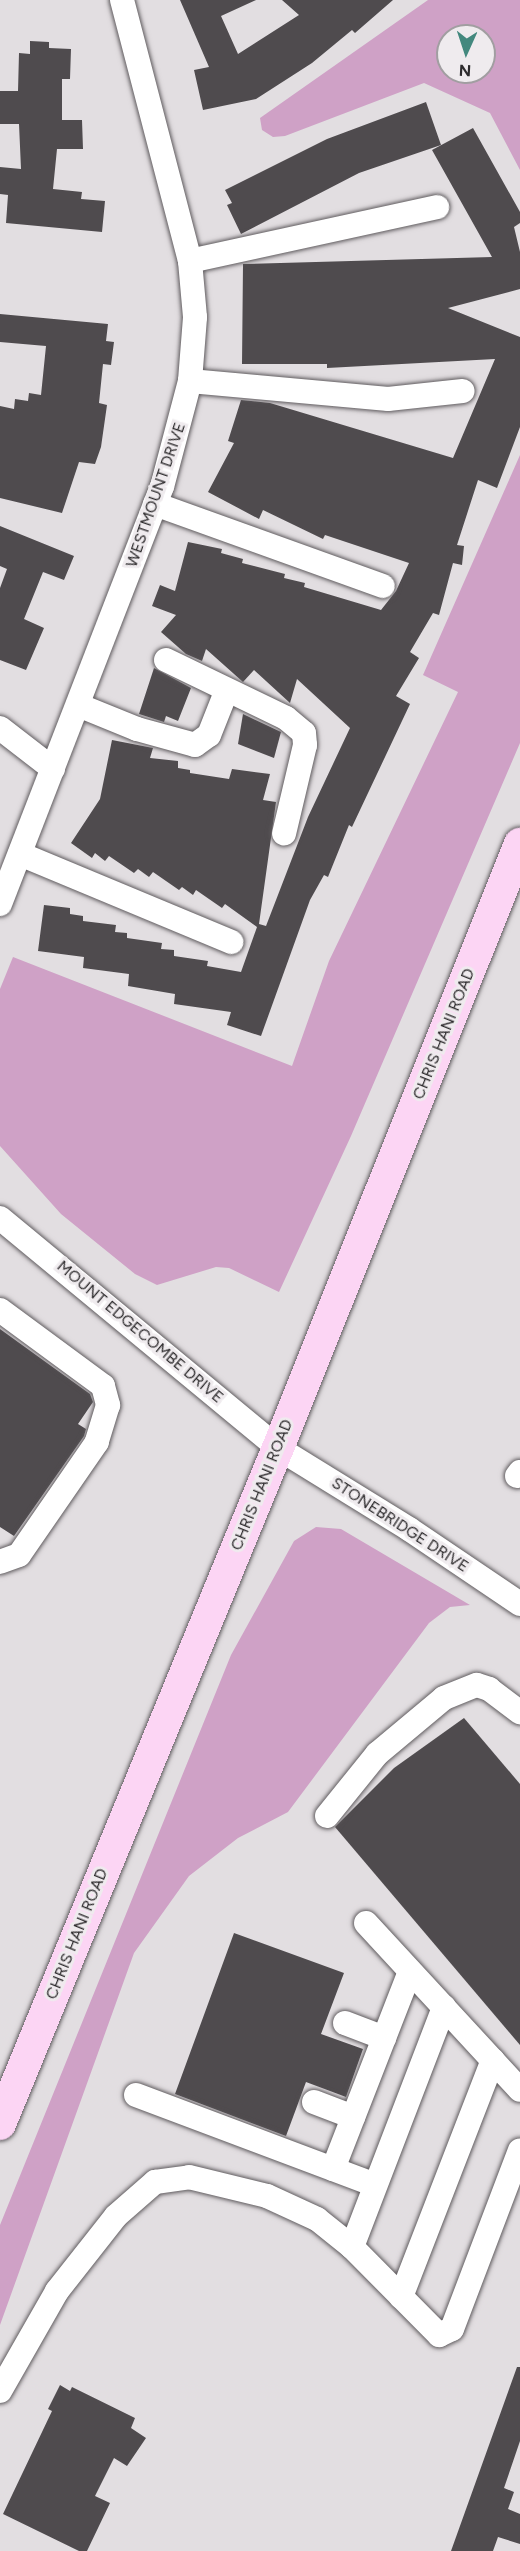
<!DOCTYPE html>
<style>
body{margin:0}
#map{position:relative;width:520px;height:2551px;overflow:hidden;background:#e2dee1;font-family:Figtree,sans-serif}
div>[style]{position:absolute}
.green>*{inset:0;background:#cfa1c6}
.building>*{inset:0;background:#4f4b4e}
.roads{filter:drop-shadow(0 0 2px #605c5f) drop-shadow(0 0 2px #605c5f)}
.minor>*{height:24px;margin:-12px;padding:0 12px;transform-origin:12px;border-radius:12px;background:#fff}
.major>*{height:32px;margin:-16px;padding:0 16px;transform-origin:16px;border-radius:16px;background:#fcd5f4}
span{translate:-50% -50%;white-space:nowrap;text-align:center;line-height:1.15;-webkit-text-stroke:6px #efebee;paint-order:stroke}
.street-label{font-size:16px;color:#2d2b2d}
.north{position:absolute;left:436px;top:24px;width:60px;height:60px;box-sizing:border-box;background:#efebee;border:2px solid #a19ea1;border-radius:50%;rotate:183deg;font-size:16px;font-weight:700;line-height:24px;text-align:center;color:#2d2b2d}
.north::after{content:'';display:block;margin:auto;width:21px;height:27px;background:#43887e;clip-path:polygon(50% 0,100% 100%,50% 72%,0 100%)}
</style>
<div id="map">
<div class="green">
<div style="clip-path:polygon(evenodd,428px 0,520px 0,520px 170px,490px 113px,424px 83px,285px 136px,273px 137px,262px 130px,260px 118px,428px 0,448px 36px,484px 36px,484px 72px,448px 72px,448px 36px)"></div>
<div style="clip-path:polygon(520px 455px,520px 743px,351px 1136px,279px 1292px,229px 1268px,216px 1267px,157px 1285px,135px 1274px,61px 1214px,0 1146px,0 989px,13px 957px,292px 1066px,329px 961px,458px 692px,423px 675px)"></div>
<div style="clip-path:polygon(316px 1527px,341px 1529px,470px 1605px,450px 1607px,429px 1623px,288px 1812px,238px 1838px,189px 1876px,134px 1953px,0 2325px,0 2225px,231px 1655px,294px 1541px)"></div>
</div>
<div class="building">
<div style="clip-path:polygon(180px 0,256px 0,221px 16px,238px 54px,299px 15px,282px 0,393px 0,355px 33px,352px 30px,312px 63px,256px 99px,203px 110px,194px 70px,209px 67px)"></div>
<div style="clip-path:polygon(30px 41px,49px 42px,49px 48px,71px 49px,70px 79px,62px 79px,62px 120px,82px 120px,83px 149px,57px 149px,53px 189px,82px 192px,81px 199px,105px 201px,102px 232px,6px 223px,8px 195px,0 194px,0 167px,21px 169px,19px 124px,0 124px,0 91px,18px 91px,19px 53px,30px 54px)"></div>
<div style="clip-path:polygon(426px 102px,441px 145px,359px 173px,241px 234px,227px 205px,232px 203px,225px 190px,327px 139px)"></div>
<div style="clip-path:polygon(473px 128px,520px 212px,520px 223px,514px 227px,520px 252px,520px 289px,448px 308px,520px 337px,520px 427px,497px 488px,478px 480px,457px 545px,464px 546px,462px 565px,453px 563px,439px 615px,433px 613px,410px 652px,419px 658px,396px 696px,410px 704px,352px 827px,349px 825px,328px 877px,324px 875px,310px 900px,261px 1036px,227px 1025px,231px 1012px,174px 1004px,175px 994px,128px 986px,129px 974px,83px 968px,84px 957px,38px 951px,44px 905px,70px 908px,70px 914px,83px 916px,83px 921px,116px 925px,115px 932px,127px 933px,127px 938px,162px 943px,161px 949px,174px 950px,174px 956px,208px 961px,207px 966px,241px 972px,257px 927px,225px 904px,222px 908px,196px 890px,193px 895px,182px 887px,179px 890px,153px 872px,149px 877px,138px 869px,134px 873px,109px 856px,105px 861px,95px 853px,92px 858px,71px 843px,100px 799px,112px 740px,153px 748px,150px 758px,178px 761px,178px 768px,190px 770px,190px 773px,229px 779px,232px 769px,270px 774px,263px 800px,276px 802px,259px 924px,266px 926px,308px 817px,350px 728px,297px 679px,290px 703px,254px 670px,243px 682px,206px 649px,202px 661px,186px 654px,161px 632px,176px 615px,152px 606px,160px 585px,175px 591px,188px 542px,222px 549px,221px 553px,243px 559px,242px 563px,285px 574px,284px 578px,305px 583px,304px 587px,381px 610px,396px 591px,409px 563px,325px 535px,323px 539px,263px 510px,259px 519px,208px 492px,234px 443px,228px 441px,241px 400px,270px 403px,453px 458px,495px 359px,327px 368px,327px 364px,242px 364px,243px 264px,492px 257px,432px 150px)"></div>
<div style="clip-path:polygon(0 314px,108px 324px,106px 341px,114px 342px,111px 365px,103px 364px,99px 403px,107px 405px,101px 447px,95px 464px,79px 462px,62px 513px,0 498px,0 406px,14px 409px,15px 399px,28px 401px,29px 393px,41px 395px,46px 346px,0 342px)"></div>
<div style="clip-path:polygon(0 526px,74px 556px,64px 580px,43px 572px,24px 619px,44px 628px,26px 670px,0 660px,0 588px,7px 569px,0 566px)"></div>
<div style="clip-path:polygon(154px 668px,191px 688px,178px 721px,166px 716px,164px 722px,139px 714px)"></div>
<div style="clip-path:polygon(243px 714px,281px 732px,274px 758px,238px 744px)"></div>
<div style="clip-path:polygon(0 1329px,90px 1394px,93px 1402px,78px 1424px,86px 1429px,84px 1436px,14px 1536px,0 1527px)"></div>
<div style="clip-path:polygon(464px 1718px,520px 1784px,520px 2045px,335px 1827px,394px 1768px)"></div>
<div style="clip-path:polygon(234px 1933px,344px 1973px,321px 2034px,363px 2049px,346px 2097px,306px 2082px,286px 2136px,175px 2094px)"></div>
<div style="clip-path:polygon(517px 2367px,520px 2367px,520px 2441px,504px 2488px,514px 2492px,508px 2509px,520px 2514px,520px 2544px,498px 2537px,493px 2551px,451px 2551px)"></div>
<div style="clip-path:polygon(60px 2385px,70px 2391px,72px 2387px,135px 2418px,131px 2428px,146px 2438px,127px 2466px,114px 2458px,95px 2496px,110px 2503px,87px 2551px,79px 2551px,3px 2514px,52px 2411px,48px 2409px)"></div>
</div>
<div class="roads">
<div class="minor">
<div style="left:190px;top:261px;width:253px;rotate:-12.3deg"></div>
<div style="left:190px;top:381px;width:199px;rotate:5.2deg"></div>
<div style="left:388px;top:399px;width:75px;rotate:-6.1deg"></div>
<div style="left:155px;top:504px;width:242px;rotate:19.8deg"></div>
<div style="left:166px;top:660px;width:133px;rotate:25.8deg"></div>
<div style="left:286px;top:718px;width:23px;rotate:40deg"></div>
<div style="left:304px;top:733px;width:12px;rotate:85deg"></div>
<div style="left:305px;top:745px;width:91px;rotate:103.3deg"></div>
<div style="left:78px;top:705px;width:64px;rotate:22.1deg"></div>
<div style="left:137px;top:729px;width:60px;rotate:15.4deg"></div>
<div style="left:195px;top:745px;width:17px;rotate:-36deg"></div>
<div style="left:209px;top:735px;width:46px;rotate:-68.4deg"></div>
<div style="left:0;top:728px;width:67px;rotate:37.7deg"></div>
<div style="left:20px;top:854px;width:229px;rotate:22.6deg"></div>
<div style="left:0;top:904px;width:447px;rotate:-68.8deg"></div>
<div style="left:162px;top:487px;width:110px;rotate:-75.2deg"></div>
<div style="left:190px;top:381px;width:64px;rotate:-85.5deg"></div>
<div style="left:195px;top:317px;width:56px;rotate:-95.1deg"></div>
<div style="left:190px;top:261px;width:270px;rotate:-104.6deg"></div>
<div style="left:0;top:1218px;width:361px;rotate:39.6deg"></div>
<div style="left:278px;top:1448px;width:154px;rotate:31.7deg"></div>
<div style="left:409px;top:1529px;width:134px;rotate:34deg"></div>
<div style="left:0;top:1310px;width:128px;rotate:36.4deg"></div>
<div style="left:103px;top:1386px;width:20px;rotate:75deg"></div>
<div style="left:108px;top:1405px;width:39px;rotate:107deg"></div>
<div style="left:97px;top:1442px;width:137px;rotate:124.6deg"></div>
<div style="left:19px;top:1555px;width:20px;rotate:160deg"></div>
<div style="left:517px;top:1476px;width:5px;rotate:-53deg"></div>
<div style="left:327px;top:1816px;width:80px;rotate:-51.1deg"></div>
<div style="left:377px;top:1754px;width:87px;rotate:-39.9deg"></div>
<div style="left:444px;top:1698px;width:35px;rotate:-22deg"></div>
<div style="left:477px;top:1685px;width:13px;rotate:18deg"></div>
<div style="left:489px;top:1689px;width:39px;rotate:37deg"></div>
<div style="left:366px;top:1923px;width:227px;rotate:47.3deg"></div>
<div style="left:345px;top:2023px;width:42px;rotate:21deg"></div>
<div style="left:136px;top:2095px;width:255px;rotate:20.6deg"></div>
<div style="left:314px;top:2102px;width:42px;rotate:21deg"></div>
<div style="left:333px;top:2169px;width:212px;rotate:-68.7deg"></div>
<div style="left:352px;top:2247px;width:257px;rotate:-69deg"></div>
<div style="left:401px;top:2297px;width:254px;rotate:-68.8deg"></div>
<div style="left:0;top:2391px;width:115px;rotate:-60.3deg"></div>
<div style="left:57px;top:2291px;width:95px;rotate:-51.8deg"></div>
<div style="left:116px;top:2216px;width:52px;rotate:-41.1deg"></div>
<div style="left:155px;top:2182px;width:34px;rotate:-8deg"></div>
<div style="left:189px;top:2177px;width:80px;rotate:13.7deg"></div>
<div style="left:267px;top:2196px;width:55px;rotate:24.7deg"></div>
<div style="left:317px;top:2219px;width:45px;rotate:38.7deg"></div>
<div style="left:352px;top:2247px;width:124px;rotate:45.3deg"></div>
<div style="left:439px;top:2335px;width:14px;rotate:-25deg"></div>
<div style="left:452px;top:2329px;width:191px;rotate:-69.2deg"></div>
</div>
<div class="major">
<div style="left:0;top:2124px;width:731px;rotate:-67.65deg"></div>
<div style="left:278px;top:1448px;width:651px;rotate:-68.17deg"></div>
</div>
</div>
<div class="street-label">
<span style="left:156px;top:495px;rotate:-71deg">WESTMOUNT DRIVE</span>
<span style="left:444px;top:1034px;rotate:-68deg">CHRIS HANI ROAD</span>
<span style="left:140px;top:1332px;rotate:40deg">MOUNT EDGECOMBE DRIVE</span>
<span style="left:262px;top:1485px;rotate:-68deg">CHRIS HANI ROAD</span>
<span style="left:400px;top:1525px;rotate:33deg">STONEBRIDGE DRIVE</span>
<span style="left:77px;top:1934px;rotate:-68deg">CHRIS HANI ROAD</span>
</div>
<div class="north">N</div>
</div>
